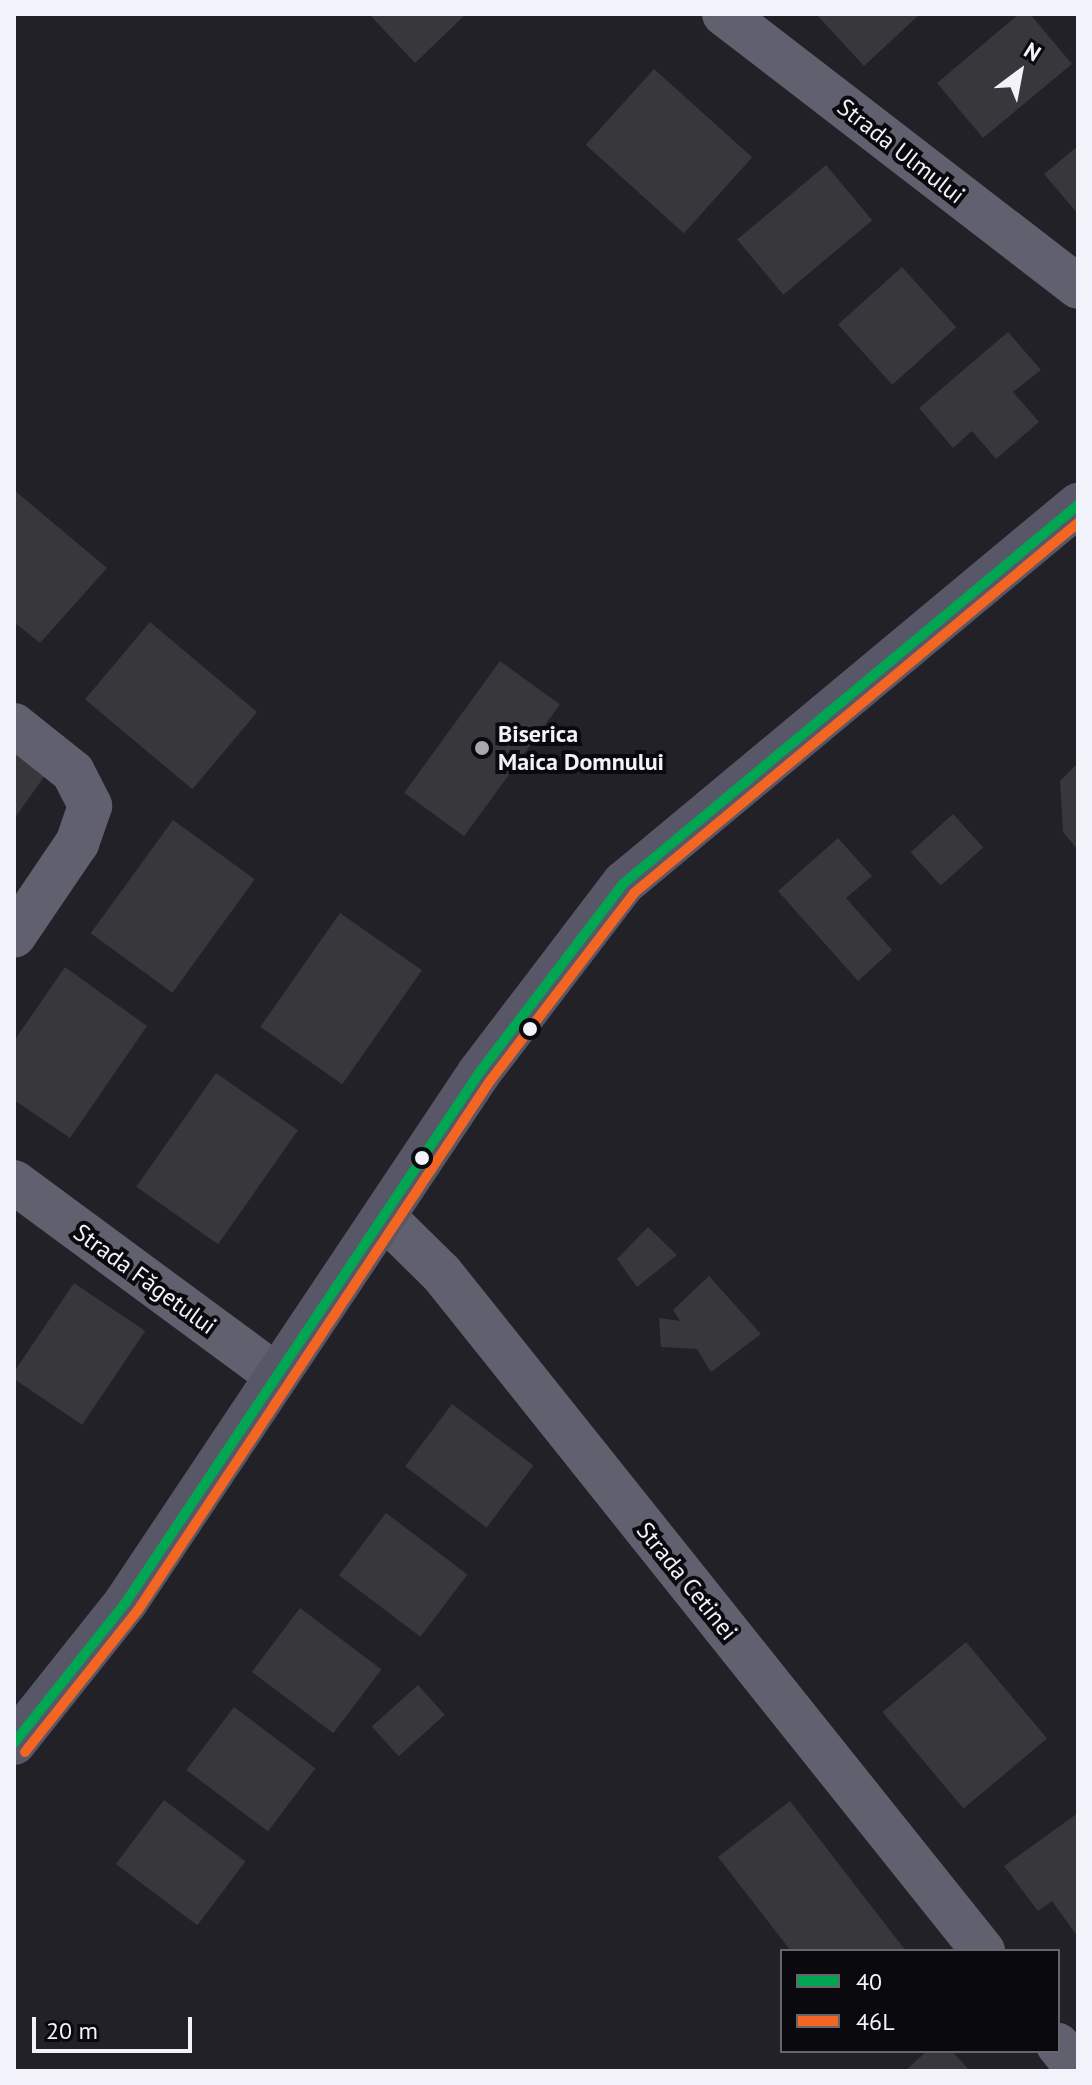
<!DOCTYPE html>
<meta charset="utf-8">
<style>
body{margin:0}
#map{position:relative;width:1092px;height:2085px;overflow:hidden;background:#212127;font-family:"PT Sans",sans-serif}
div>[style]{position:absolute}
.building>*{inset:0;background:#37373c;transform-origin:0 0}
.minor>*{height:44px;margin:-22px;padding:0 22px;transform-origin:22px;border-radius:22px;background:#60606e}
.major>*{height:44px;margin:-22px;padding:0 22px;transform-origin:22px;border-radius:22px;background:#575767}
.bus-1>*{height:10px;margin:-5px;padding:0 5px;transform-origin:5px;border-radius:5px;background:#00a651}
.bus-2>*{height:10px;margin:-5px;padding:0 5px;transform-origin:5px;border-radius:5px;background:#f26522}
.dots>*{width:22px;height:22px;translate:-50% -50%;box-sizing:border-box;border:4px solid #09090e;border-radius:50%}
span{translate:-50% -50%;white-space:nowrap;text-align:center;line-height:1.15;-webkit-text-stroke:8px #09090e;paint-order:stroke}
.street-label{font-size:24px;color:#f1f2fa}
.poi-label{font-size:24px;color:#f1f2fa;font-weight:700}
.left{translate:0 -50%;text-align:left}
.frame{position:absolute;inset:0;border:16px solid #f1f2fa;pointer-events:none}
.legend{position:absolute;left:780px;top:1949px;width:280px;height:104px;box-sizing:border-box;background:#09090e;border:2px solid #66666c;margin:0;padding:10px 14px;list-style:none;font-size:24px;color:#f1f2fa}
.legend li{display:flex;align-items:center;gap:16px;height:40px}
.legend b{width:40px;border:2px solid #66666c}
.north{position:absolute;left:980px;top:32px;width:80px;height:80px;-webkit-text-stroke:6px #09090e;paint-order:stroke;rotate:32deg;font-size:22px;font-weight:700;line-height:32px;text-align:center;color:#f1f2fa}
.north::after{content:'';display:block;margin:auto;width:28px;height:36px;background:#f1f2fa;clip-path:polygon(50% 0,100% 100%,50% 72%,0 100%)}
.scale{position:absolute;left:32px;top:2017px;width:160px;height:36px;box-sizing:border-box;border:4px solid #f1f2fa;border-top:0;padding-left:10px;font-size:24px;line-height:28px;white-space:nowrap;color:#f1f2fa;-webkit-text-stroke:6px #09090e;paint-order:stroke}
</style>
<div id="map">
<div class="building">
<div style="clip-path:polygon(369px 14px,466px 14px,415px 63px)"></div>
<div style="clip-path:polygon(816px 14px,920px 14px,864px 66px)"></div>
<div style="clip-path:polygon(1019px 14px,1030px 14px,1072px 64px,983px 138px,937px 83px)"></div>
<div style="left:654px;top:69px;width:132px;height:102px;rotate:42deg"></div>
<div style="clip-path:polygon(1078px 146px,1078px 214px,1044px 174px)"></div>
<div style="left:826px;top:165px;width:72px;height:116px;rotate:50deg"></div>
<div style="left:902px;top:267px;width:81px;height:86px;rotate:48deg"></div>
<div style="clip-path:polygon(1008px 332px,1041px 370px,1013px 392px,1039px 422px,996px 459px,972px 431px,953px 448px,919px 408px)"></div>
<div style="clip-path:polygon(14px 490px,107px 568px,40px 643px,14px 622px)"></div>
<div style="left:150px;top:622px;width:140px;height:101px;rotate:40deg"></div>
<div style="left:500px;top:661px;width:74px;height:163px;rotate:36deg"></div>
<div style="clip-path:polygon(14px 750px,46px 774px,14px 819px)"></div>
<div style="clip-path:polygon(1078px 763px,1078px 850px,1063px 832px,1060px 781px)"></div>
<div style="left:953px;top:814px;width:45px;height:57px;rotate:48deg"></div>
<div style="left:173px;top:820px;width:101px;height:140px;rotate:36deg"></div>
<div style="clip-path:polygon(838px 838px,872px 876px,846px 898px,892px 950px,858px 981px,778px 891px)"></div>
<div style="left:340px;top:913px;width:100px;height:139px;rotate:35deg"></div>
<div style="clip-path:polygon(65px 967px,147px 1026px,70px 1138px,14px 1100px,14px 1041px)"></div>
<div style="left:216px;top:1073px;width:100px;height:139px;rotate:35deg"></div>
<div style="clip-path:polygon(648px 1227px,677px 1255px,637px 1287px,617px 1259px)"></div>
<div style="clip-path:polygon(709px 1276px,761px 1334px,711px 1372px,697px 1349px,661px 1347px,659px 1318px,680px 1321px,673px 1310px)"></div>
<div style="left:74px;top:1283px;width:86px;height:113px;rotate:34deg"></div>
<div style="left:452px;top:1404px;width:102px;height:78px;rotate:37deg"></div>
<div style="left:386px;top:1513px;width:102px;height:78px;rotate:37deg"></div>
<div style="left:300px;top:1608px;width:102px;height:80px;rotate:37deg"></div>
<div style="left:966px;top:1642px;width:126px;height:109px;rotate:50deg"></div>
<div style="left:418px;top:1685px;width:40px;height:62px;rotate:48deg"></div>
<div style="left:234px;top:1707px;width:102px;height:79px;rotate:37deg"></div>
<div style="left:164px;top:1800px;width:102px;height:80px;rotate:37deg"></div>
<div style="clip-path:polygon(790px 1801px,906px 1951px,791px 1951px,718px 1857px)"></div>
<div style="clip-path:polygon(1078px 1813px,1078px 1937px,1052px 1901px,1038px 1911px,1004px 1866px)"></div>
<div style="clip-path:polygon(927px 2051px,952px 2051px,970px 2071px,905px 2071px)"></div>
</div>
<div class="minor">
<div style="left:724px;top:14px;width:447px;rotate:37.6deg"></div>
<div style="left:14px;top:725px;width:75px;rotate:38.5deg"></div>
<div style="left:73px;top:772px;width:38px;rotate:63deg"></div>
<div style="left:90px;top:806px;width:39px;rotate:109deg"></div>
<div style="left:77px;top:843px;width:112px;rotate:124.1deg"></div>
<div style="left:14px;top:1182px;width:325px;rotate:36.4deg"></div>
<div style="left:384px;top:1217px;width:81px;rotate:44.5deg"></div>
<div style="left:442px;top:1274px;width:867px;rotate:51.37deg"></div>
<div style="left:1058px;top:2045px;width:32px;rotate:51deg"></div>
</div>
<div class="major">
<div style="left:14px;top:1743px;width:180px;rotate:-51.5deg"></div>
<div style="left:126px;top:1602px;width:636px;rotate:-56.28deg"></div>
<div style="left:479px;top:1073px;width:239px;rotate:-52.7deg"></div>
<div style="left:624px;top:883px;width:591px;rotate:-39.78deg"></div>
</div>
<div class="bus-1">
<div style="left:14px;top:1743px;width:180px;rotate:-51.5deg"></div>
<div style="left:126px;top:1602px;width:636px;rotate:-56.28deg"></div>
<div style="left:479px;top:1073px;width:239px;rotate:-52.7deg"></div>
<div style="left:624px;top:883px;width:591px;rotate:-39.78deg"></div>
</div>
<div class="bus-2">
<div style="left:25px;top:1752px;width:181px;rotate:-51.5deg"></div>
<div style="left:138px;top:1610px;width:635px;rotate:-56.36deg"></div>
<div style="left:490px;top:1081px;width:237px;rotate:-52.5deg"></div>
<div style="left:634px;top:893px;width:578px;rotate:-39.81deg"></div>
</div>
<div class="dots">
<div style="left:482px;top:748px;background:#a8a9b0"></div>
<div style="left:530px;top:1029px;background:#f1f2fa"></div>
<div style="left:422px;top:1158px;background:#f1f2fa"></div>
</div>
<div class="street-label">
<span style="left:901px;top:151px;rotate:38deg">Strada Ulmului</span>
<span style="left:145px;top:1279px;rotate:36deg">Strada Făgetului</span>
<span style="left:687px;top:1581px;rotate:51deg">Strada Cetinei</span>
</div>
<div class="poi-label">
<span class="left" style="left:498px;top:748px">Biserica<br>Maica Domnului</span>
</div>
<div class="frame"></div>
<ul class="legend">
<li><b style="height:10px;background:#00a651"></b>40</li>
<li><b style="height:10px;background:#f26522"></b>46L</li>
</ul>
<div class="north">N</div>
<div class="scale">20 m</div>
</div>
